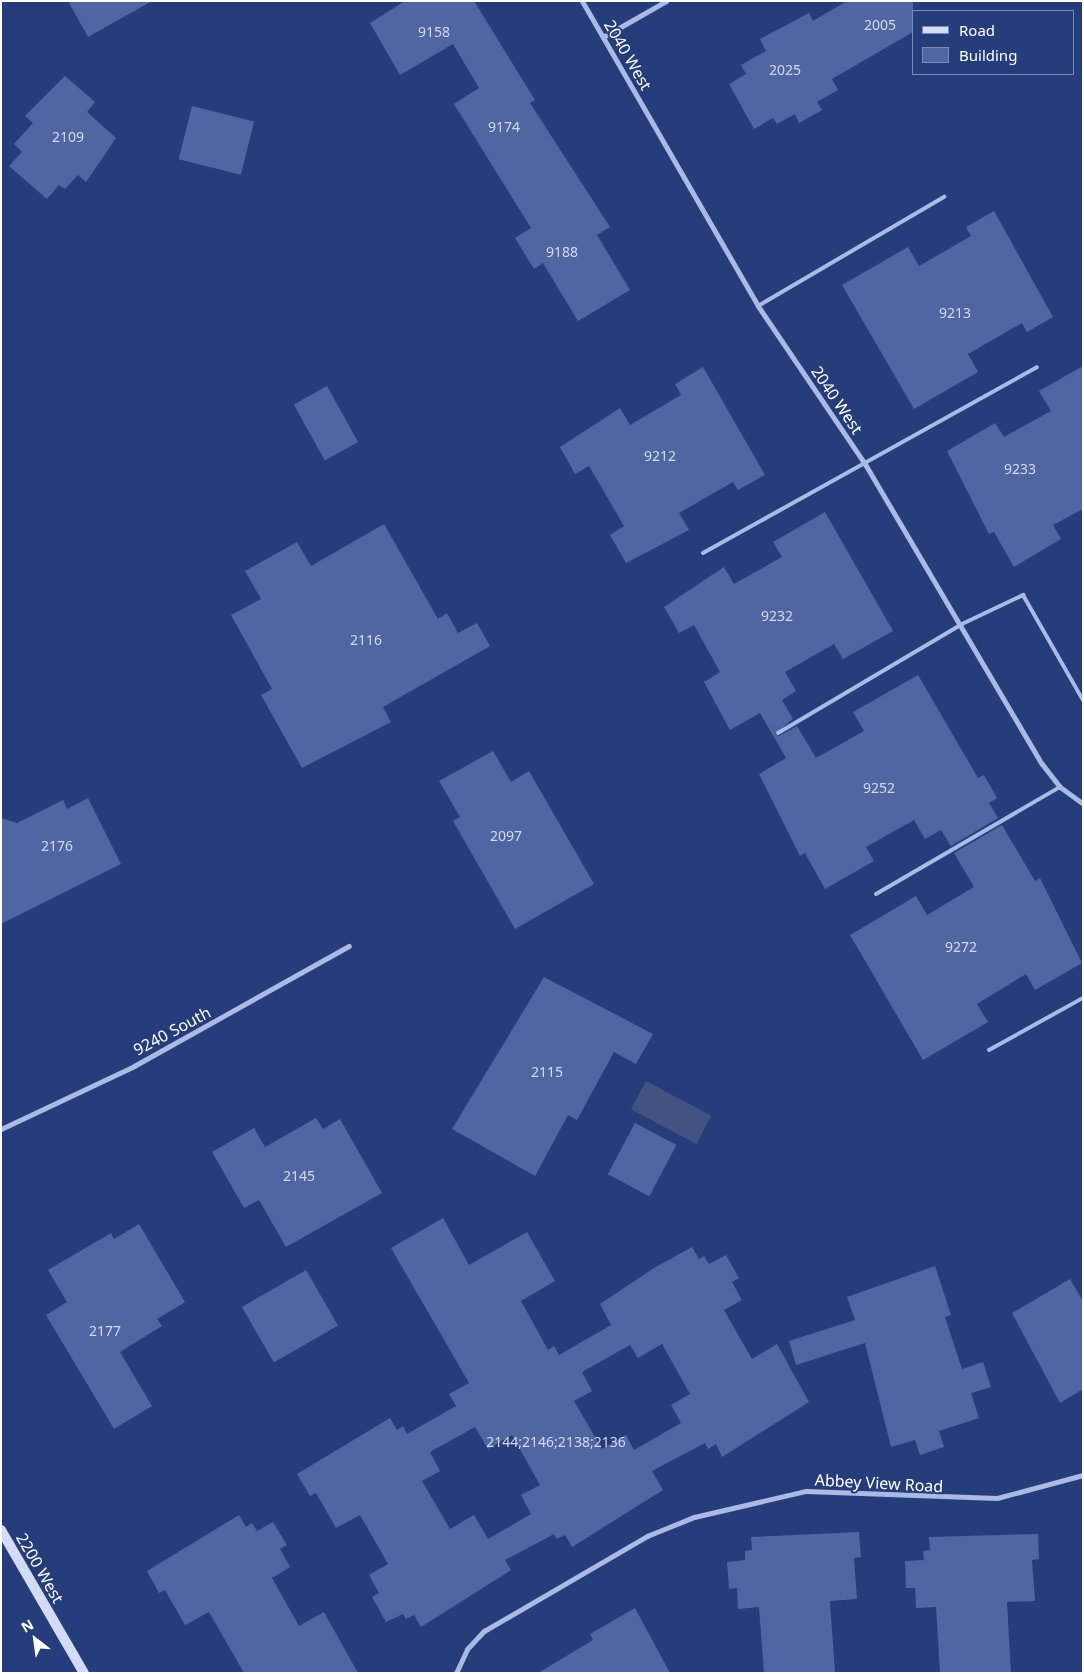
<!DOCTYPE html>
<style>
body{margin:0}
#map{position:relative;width:1084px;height:1674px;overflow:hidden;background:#263d7b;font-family:"Noto Sans",sans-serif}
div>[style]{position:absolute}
.water>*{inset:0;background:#425381;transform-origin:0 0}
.building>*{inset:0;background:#4f66a3;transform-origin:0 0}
.lane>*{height:4px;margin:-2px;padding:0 2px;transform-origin:2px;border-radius:2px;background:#aabae4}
.street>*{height:5px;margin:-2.5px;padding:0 2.5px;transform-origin:2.5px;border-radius:2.5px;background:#aabae4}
.secondary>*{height:10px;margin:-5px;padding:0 5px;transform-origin:5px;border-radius:5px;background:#d3dcf4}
span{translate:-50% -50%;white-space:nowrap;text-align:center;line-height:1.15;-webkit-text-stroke:4px #263d7b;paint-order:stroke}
.number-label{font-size:14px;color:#d3d9e8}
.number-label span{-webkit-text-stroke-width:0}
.street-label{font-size:16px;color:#fff}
.frame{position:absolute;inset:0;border:2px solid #fff;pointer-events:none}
.legend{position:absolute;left:912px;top:10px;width:162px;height:65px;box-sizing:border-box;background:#263d7b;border:1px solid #7d8bb0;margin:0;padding:6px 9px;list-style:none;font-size:15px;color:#fff}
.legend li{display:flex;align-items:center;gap:10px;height:25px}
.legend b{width:25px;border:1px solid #7d8bb0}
.north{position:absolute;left:10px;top:1614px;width:50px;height:50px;-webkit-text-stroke:4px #263d7b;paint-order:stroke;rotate:330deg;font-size:14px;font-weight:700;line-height:20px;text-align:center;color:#fff}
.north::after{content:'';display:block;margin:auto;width:18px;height:22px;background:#fff;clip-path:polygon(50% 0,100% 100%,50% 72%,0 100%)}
</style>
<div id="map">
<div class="water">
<div style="left:646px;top:1081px;width:74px;height:32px;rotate:28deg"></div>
</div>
<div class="building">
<div style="clip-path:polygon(68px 1px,152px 1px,88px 37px)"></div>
<div style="clip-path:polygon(405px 1px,474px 1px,535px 100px,530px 103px,610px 227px,597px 235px,630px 290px,578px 321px,543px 263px,534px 269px,515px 238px,531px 228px,454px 104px,479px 88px,453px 44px,400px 75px,370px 23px)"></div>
<div style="clip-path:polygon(847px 1px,913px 1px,913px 32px,832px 79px,838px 90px,817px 102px,822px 110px,799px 123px,795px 114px,777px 124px,773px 118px,754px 129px,729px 84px,746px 74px,741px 65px,766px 51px,760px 39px,809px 13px,813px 21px)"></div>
<div style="clip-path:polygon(65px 76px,95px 102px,87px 112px,116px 138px,86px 182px,78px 175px,65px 189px,59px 185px,47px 199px,9px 166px,22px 152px,14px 144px,33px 123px,25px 116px)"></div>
<div style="left:192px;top:106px;width:64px;height:55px;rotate:14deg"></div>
<div style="clip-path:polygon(994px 211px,1053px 317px,1027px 332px,1022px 323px,968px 354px,978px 372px,914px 409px,842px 285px,908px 247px,919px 266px,971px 236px,966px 227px)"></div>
<div style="clip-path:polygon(1083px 366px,1083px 509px,1053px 525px,1061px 539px,1014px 567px,994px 532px,989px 534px,947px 451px,995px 423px,1004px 437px,1051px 411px,1039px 391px)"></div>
<div style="clip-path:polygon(703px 367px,765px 475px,738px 490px,733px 482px,679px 513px,689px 530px,626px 563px,610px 535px,624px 526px,589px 466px,575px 474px,560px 447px,620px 408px,630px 425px,681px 395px,675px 384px)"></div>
<div style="left:327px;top:386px;width:64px;height:38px;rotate:61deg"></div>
<div style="clip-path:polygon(825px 512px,893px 631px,843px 659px,834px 644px,785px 672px,796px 691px,782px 700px,793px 719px,775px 734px,779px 736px,797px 726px,816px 758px,864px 731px,853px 712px,918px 675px,978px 778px,984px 775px,997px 798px,989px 803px,998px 818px,951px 846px,941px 830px,925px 839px,914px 820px,866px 847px,874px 861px,825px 889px,805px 853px,800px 856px,759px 774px,786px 758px,760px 713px,730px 730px,704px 682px,720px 672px,694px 625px,679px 633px,664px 607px,724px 567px,734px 584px,782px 557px,773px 542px)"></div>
<div style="clip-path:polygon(384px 524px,438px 619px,447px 613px,458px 633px,477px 623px,490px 646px,383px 707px,391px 722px,302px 768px,261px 695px,272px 689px,231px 615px,261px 599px,245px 571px,297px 542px,311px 566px)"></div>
<div style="clip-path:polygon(493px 751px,511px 782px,529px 771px,594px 884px,515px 929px,453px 821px,460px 817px,439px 781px)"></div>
<div style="clip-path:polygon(88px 798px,121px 864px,1px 924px,1px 818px,17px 823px,63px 800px,67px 809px)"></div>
<div style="clip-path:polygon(1002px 825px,1035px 881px,1040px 878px,1082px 963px,1035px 990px,1026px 974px,977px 1004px,988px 1022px,923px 1060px,850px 935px,916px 896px,927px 915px,974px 887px,954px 853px)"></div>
<div style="clip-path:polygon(544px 977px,653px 1034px,636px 1064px,614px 1052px,577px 1120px,568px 1115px,535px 1176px,452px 1129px)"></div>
<div style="clip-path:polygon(316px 1118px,323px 1129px,340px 1119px,382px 1193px,286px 1247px,259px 1200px,244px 1208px,212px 1152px,254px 1128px,265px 1147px)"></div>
<div style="left:635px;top:1123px;width:47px;height:58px;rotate:28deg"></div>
<div style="clip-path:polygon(evenodd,443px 1218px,469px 1265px,527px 1232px,555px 1281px,521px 1301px,548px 1350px,554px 1346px,559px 1355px,611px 1325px,600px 1304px,654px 1268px,692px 1247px,699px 1259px,704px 1256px,709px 1264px,726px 1255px,739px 1278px,732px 1282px,742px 1300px,724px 1310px,752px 1359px,777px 1344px,809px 1402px,722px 1457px,716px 1444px,708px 1449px,705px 1443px,652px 1471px,663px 1490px,572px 1547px,565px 1535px,557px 1539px,554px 1534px,505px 1560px,511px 1570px,421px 1627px,414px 1615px,406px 1619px,403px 1614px,386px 1622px,372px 1597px,379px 1593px,369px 1575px,388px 1564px,360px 1515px,336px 1528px,316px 1493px,310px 1496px,297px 1474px,390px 1418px,397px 1430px,403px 1426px,407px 1434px,456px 1406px,449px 1394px,469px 1383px,391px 1248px,443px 1218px,662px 1344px,690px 1394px,671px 1405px,681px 1423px,634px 1450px,626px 1435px,602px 1449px,574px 1401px,592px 1391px,582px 1372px,630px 1345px,638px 1358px,662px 1344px,443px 1218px,475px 1427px,488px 1449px,512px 1435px,540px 1485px,521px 1495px,531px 1514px,488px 1539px,474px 1515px,450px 1529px,422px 1481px,440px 1471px,430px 1452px,475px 1427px)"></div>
<div style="clip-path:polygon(139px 1224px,185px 1302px,157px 1319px,162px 1326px,120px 1352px,152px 1406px,114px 1429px,46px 1315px,67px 1302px,48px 1270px,111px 1233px,114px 1239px)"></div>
<div style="clip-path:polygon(935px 1266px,951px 1315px,945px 1317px,962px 1369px,983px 1362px,991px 1387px,971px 1393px,979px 1418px,939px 1431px,944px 1447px,920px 1455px,915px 1440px,891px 1447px,865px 1343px,796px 1365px,789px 1341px,855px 1320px,847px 1297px)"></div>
<div style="left:306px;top:1270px;width:64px;height:74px;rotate:60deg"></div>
<div style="clip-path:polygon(1070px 1279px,1083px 1301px,1083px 1389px,1060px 1403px,1012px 1313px)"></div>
<div style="clip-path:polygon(239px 1515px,246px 1527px,252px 1523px,257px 1531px,273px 1522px,287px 1545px,280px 1549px,290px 1567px,272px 1578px,299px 1626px,324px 1612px,358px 1673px,244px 1673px,209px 1612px,185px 1625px,165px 1590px,159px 1593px,147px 1571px)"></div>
<div style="clip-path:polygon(859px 1532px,861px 1557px,854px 1558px,857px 1599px,830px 1601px,835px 1673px,764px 1673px,759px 1607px,738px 1609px,737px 1588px,729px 1589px,727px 1562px,745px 1560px,745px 1551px,752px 1550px,751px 1537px)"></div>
<div style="clip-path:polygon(1038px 1534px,1039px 1559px,1032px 1560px,1035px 1601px,1007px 1602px,1011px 1673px,940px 1673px,936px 1607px,916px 1608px,915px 1588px,906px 1588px,905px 1561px,924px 1560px,923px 1551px,930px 1550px,929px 1537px)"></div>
<div style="clip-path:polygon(635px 1608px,670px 1673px,538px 1673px,593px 1640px,590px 1634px)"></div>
</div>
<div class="lane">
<div style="left:758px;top:306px;width:216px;rotate:-30.4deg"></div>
<div style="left:703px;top:553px;width:382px;rotate:-29.1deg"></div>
<div style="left:778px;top:733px;width:214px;rotate:-30.6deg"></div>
<div style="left:962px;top:624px;width:68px;rotate:-25.4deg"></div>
<div style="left:1023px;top:595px;width:121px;rotate:60.3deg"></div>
<div style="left:876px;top:894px;width:213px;rotate:-30.2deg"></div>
<div style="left:989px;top:1050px;width:107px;rotate:-29deg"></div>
</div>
<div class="street">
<div style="left:582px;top:1px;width:352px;rotate:60deg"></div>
<div style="left:758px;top:306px;width:191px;rotate:55.9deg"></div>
<div style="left:865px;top:464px;width:348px;rotate:59.5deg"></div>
<div style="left:1042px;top:764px;width:29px;rotate:52deg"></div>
<div style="left:1060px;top:787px;width:29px;rotate:36deg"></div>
<div style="left:603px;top:37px;width:73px;rotate:-29.7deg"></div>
<div style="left:1px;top:1129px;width:147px;rotate:-25.3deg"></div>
<div style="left:134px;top:1066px;width:246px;rotate:-29.2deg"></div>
<div style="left:456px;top:1673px;width:26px;rotate:-65deg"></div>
<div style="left:467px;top:1649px;width:25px;rotate:-47deg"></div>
<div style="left:484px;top:1631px;width:189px;rotate:-30.2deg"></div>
<div style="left:647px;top:1536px;width:51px;rotate:-22deg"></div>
<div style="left:694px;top:1517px;width:115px;rotate:-13.1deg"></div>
<div style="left:806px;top:1491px;width:191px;rotate:2.1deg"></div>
<div style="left:997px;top:1498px;width:89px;rotate:-15deg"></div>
</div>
<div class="secondary">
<div style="left:1px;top:1530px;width:165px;rotate:59.9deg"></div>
</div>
<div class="number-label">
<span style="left:880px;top:25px">2005</span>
<span style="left:434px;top:32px">9158</span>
<span style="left:785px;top:70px">2025</span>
<span style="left:504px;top:127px">9174</span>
<span style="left:68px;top:137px">2109</span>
<span style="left:562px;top:252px">9188</span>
<span style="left:955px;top:313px">9213</span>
<span style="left:660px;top:456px">9212</span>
<span style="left:1020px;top:469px">9233</span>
<span style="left:777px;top:616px">9232</span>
<span style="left:366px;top:640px">2116</span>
<span style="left:879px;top:788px">9252</span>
<span style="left:506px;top:836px">2097</span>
<span style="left:57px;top:846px">2176</span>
<span style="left:961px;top:947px">9272</span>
<span style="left:547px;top:1072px">2115</span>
<span style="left:299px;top:1176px">2145</span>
<span style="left:105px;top:1331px">2177</span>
<span style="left:556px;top:1442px">2144;2146;2138;2136</span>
</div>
<div class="street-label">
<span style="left:628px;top:55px;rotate:60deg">2040 West</span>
<span style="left:837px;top:400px;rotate:56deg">2040 West</span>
<span style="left:172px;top:1031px;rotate:-28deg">9240 South</span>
<span style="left:879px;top:1483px;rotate:3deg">Abbey View Road</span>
<span style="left:40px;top:1568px;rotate:60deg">2200 West</span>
</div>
<div class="frame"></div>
<ul class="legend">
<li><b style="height:6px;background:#d3dcf4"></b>Road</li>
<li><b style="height:14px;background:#4f66a3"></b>Building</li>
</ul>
<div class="north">N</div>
</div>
